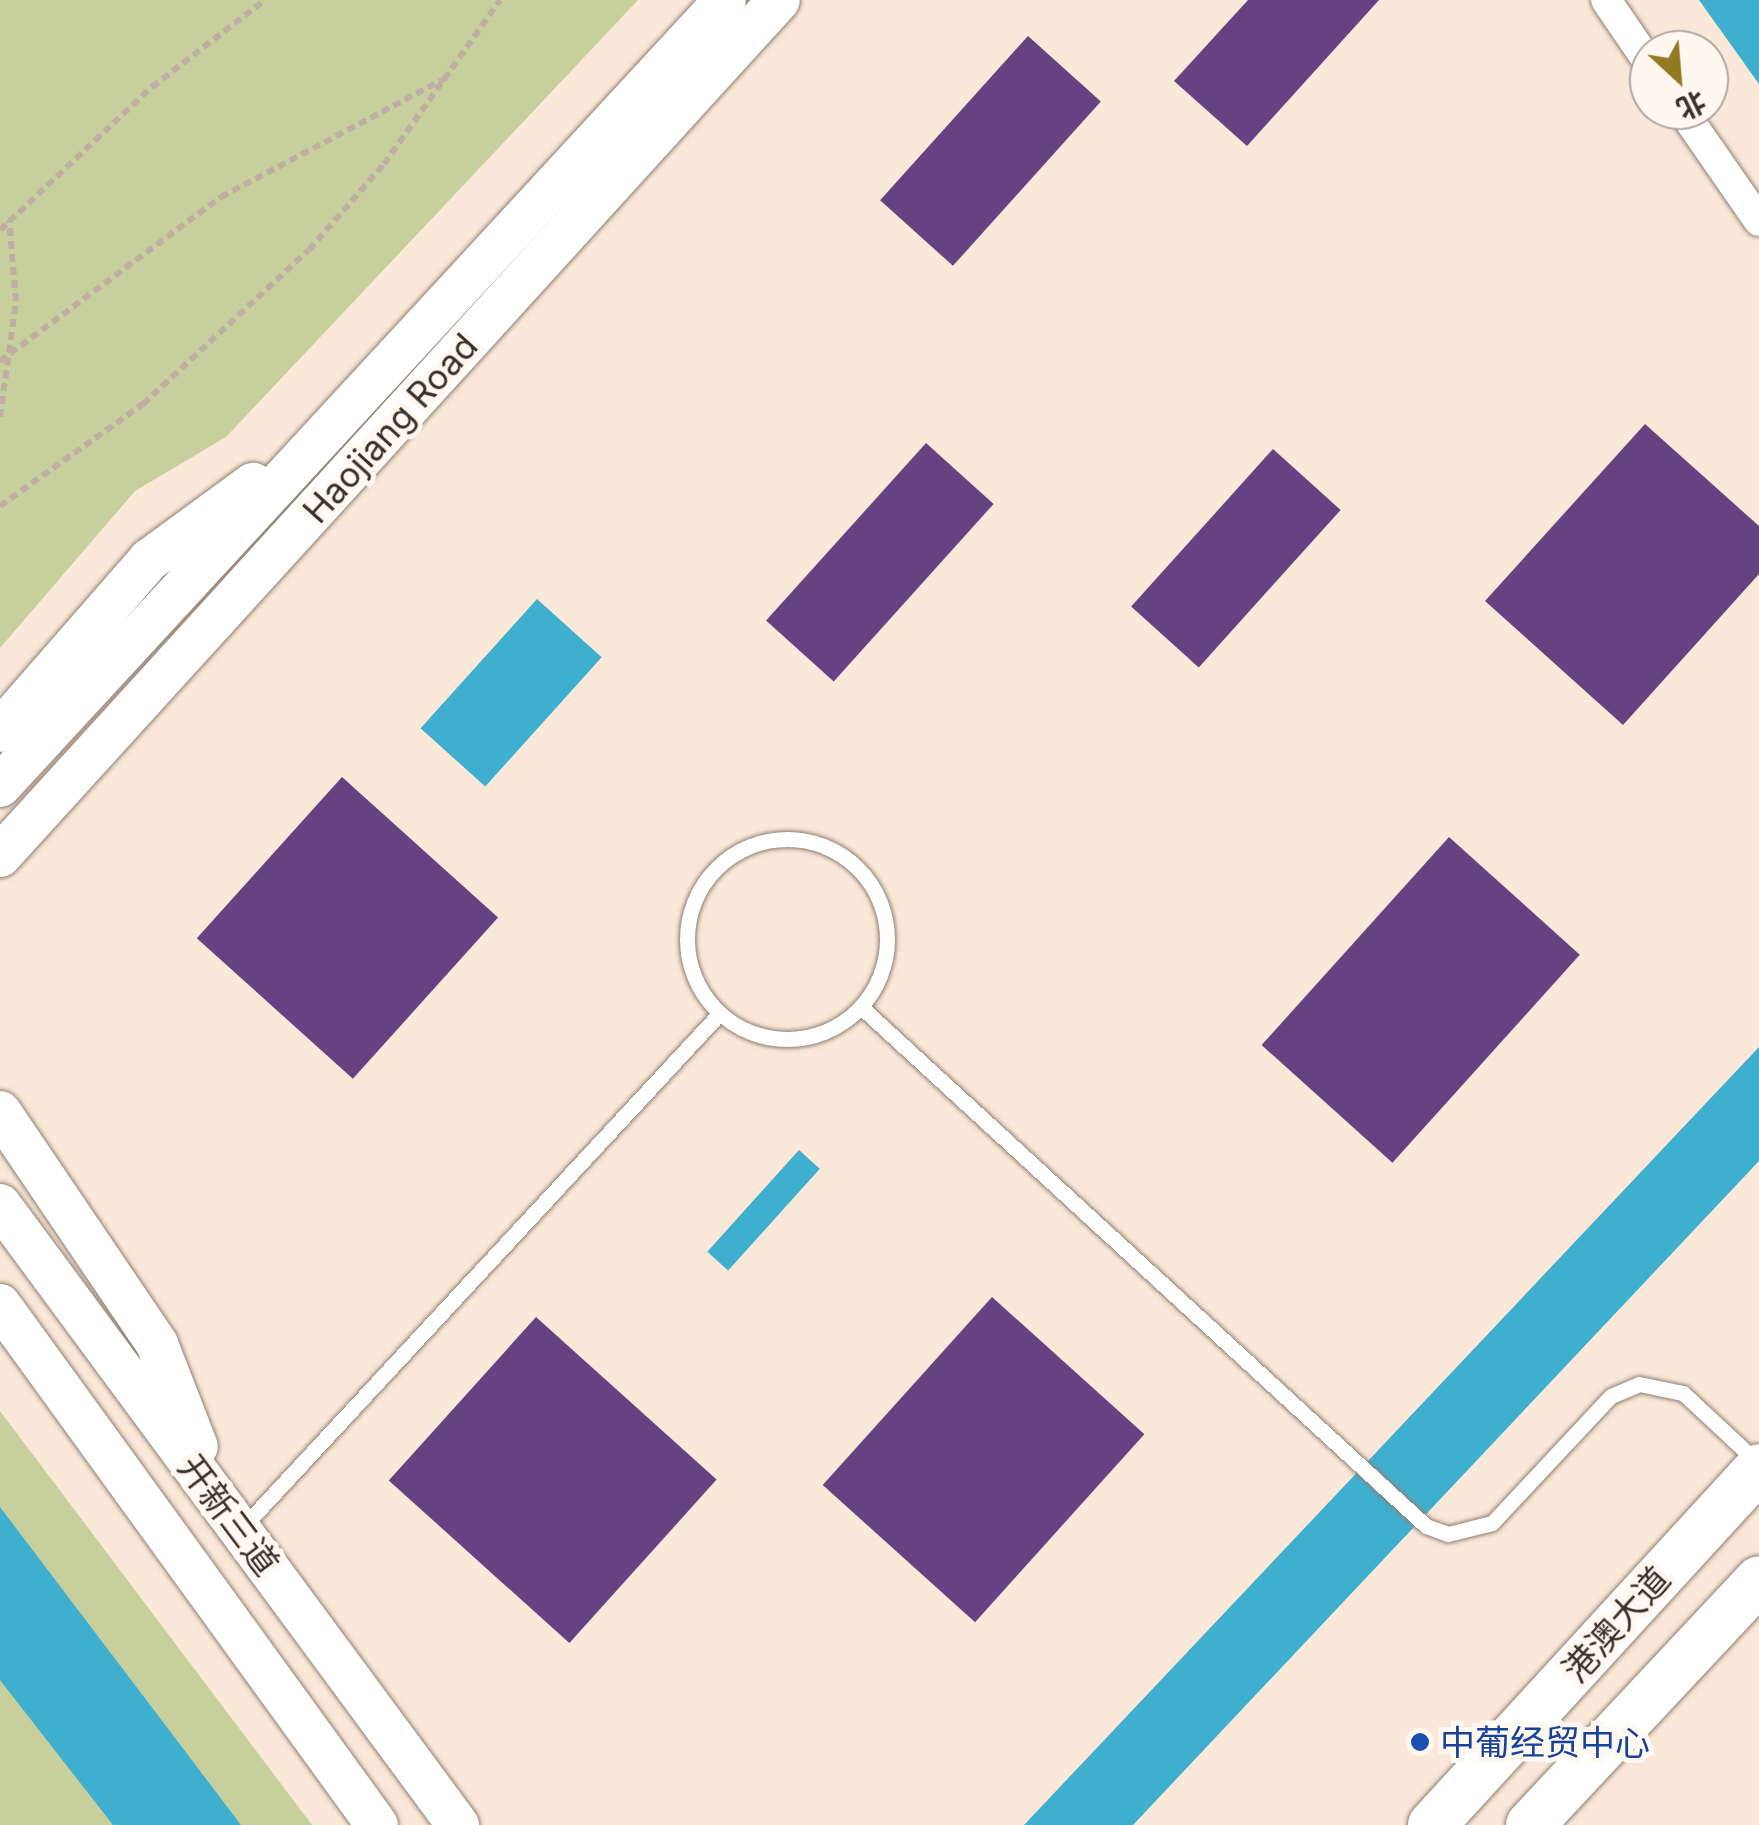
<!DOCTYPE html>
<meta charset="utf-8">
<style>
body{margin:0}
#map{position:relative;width:1759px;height:1825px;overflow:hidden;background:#fae8d8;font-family:Inter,"Noto Sans SC",sans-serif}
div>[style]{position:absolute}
.green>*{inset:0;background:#c7cf9d}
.water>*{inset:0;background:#3fafd0;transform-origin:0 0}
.building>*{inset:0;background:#674283;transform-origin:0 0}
.path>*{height:6px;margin-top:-3px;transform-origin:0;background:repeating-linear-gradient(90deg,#beafa2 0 8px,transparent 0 13px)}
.roads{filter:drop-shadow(0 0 2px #908072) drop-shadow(0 0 2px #908072)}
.lane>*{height:15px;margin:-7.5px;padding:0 7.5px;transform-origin:7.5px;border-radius:7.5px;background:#fff}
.lane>.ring{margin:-7.5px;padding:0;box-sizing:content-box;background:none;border:15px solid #fff;border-radius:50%}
.street>*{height:30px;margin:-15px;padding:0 15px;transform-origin:15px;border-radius:15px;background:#fff}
.secondary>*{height:42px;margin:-21px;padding:0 21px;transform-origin:21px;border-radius:21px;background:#fff}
.primary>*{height:48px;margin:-24px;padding:0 24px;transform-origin:24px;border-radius:24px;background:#fff}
.dots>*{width:28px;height:28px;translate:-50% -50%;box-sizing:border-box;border:5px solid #fff8f1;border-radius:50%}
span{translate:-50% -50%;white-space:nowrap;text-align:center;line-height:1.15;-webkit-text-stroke:10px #fff8f1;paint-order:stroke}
.street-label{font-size:35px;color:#38312b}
.transit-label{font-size:35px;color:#164399}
.left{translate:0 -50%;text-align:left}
.north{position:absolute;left:1629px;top:30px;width:100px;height:100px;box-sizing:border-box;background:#fff8f1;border:2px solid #afa8a2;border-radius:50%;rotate:154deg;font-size:28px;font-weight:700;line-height:40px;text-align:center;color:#38312b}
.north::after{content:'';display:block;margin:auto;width:35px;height:45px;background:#937a21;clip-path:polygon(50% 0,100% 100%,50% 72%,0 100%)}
</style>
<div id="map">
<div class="green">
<div style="clip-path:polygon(0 0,638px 0,226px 437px,135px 491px,0 648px)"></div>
<div style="clip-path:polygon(0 1411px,312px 1825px,0 1825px)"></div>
</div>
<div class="water">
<div style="clip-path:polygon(1699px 0,1759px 0,1759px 84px)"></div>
<div style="left:537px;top:599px;width:87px;height:174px;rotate:42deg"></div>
<div style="clip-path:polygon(1759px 1047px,1759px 1161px,1133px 1825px,1024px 1825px)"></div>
<div style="left:799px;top:1150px;width:28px;height:137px;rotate:42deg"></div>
<div style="clip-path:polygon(0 1507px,241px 1825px,113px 1825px,0 1680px)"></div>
</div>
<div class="building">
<div style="clip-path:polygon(1248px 0,1379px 0,1247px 146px,1174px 81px)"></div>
<div style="left:1028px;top:36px;width:98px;height:221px;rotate:42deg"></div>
<div style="clip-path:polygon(1645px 424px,1759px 526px,1759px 574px,1623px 725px,1485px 601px)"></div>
<div style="left:926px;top:443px;width:91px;height:239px;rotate:42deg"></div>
<div style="left:1273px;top:449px;width:91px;height:212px;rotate:42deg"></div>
<div style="left:342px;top:777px;width:210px;height:217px;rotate:42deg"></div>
<div style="left:1449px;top:837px;width:176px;height:280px;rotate:42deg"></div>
<div style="left:992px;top:1297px;width:205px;height:253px;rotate:42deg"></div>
<div style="left:536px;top:1317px;width:243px;height:220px;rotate:42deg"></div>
</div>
<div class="path">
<div style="left:0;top:230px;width:209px;rotate:-43.3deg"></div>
<div style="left:152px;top:87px;width:143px;rotate:-37.6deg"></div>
<div style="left:0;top:361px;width:275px;rotate:-36.6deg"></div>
<div style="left:221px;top:197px;width:260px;rotate:-27.9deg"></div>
<div style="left:0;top:417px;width:117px;rotate:-82.1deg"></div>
<div style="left:16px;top:301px;width:81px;rotate:-94.9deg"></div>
<div style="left:0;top:506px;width:176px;rotate:-35.5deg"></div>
<div style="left:143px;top:404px;width:226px;rotate:-42.9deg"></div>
<div style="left:309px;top:250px;width:114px;rotate:-48.9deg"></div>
<div style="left:384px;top:164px;width:201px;rotate:-54.7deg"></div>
</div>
<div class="roads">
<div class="lane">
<div class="ring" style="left:687px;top:839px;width:185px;height:185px"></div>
<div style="left:861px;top:1007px;width:767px;rotate:42.57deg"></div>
<div style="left:1426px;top:1526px;width:23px;rotate:20deg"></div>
<div style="left:1448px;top:1534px;width:45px;rotate:-14deg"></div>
<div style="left:1492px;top:1523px;width:174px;rotate:-46.9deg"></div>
<div style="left:1611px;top:1396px;width:30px;rotate:-23deg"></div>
<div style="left:1639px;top:1384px;width:45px;rotate:11.6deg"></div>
<div style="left:1683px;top:1393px;width:103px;rotate:43deg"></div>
<div style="left:243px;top:1527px;width:700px;rotate:-47.14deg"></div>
</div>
<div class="street">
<div style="left:1606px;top:0;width:76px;rotate:55.7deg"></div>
<div style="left:1682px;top:110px;width:135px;rotate:55.3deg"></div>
</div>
<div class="secondary">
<div style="left:0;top:731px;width:227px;rotate:-48.9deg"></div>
<div style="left:149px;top:560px;width:129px;rotate:-36.2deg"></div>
<div style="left:0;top:786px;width:1069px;rotate:-47.31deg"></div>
<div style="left:0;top:856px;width:1157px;rotate:-47.7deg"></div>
<div style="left:0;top:1112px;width:280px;rotate:55.9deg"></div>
<div style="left:157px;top:1344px;width:110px;rotate:68.8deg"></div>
<div style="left:0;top:1205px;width:771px;rotate:53.55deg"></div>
<div style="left:0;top:1305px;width:642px;rotate:54.06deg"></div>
</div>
<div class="primary">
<div style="left:1432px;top:1825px;width:484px;rotate:-47.5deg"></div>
<div style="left:1530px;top:1825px;width:335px;rotate:-46.9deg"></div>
</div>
</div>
<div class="dots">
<div style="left:1420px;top:1742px;background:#1a4fb4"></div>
</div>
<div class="street-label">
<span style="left:390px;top:428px;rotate:-48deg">Haojiang Road</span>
<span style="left:229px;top:1515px;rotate:53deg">开新三道</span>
<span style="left:1616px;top:1624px;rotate:-48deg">港澳大道</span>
</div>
<div class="transit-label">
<span class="left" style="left:1440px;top:1742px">中葡经贸中心</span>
</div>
<div class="north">北</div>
</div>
